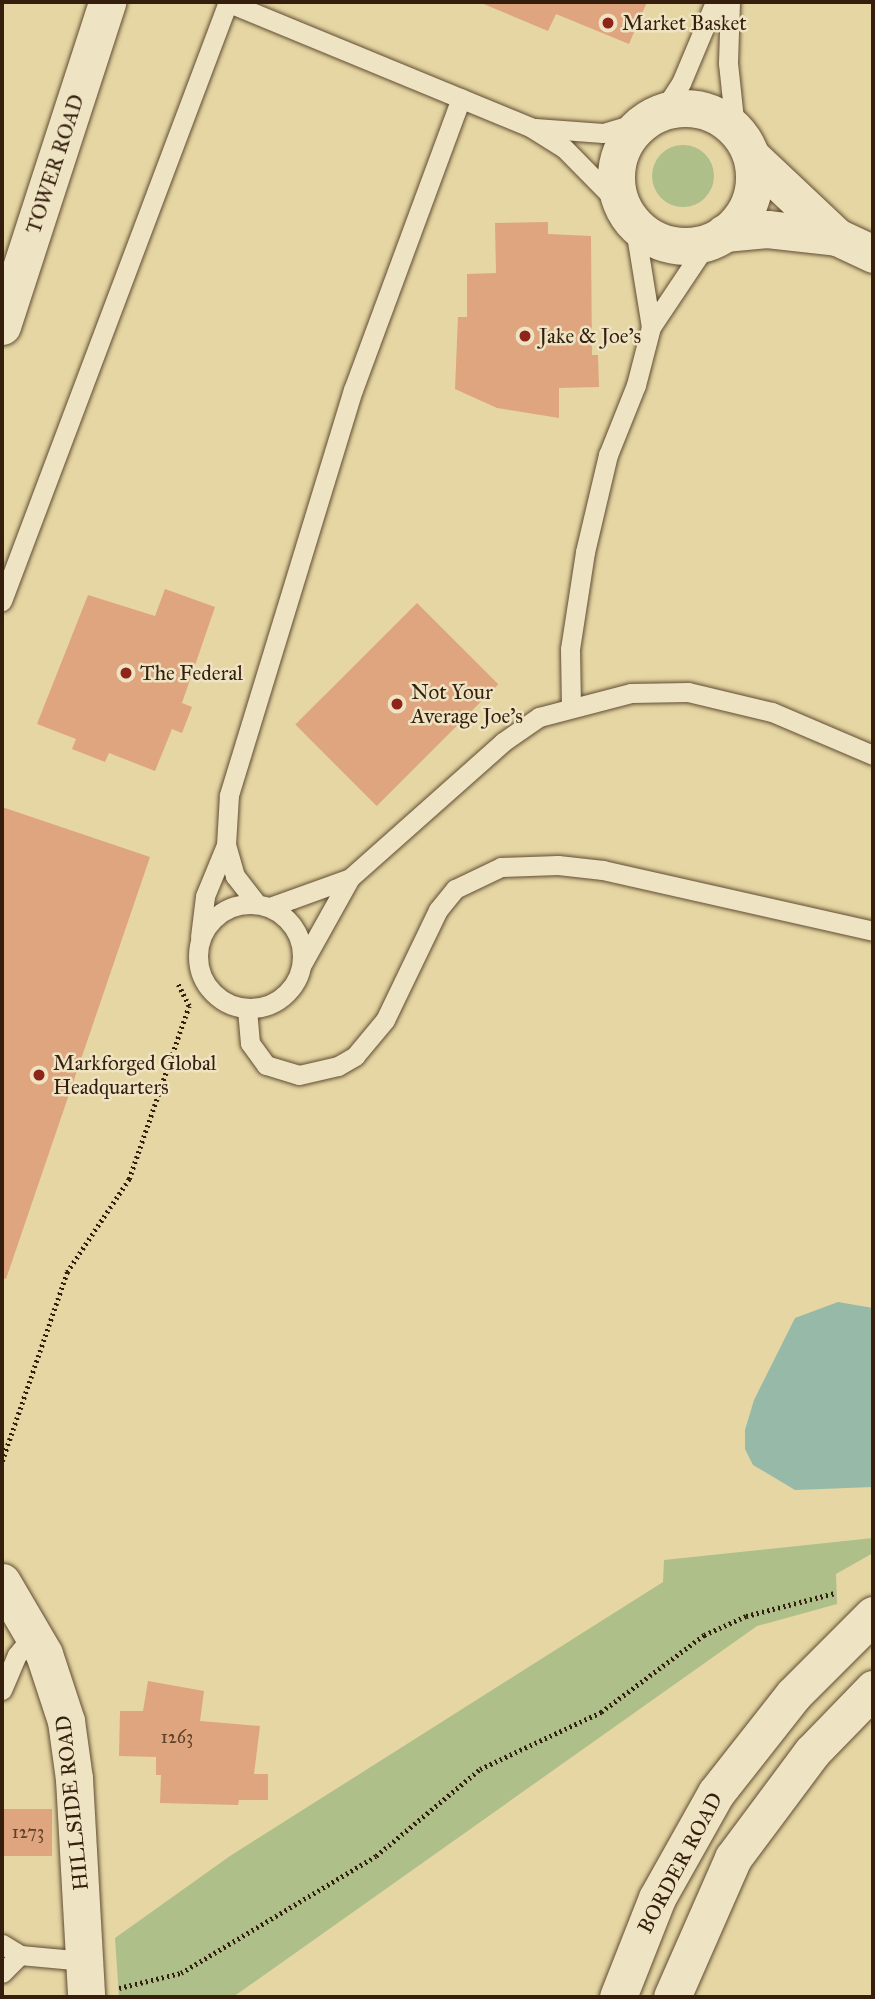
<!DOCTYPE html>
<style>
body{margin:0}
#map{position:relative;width:875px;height:1999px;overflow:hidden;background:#e5d6a3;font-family:"IM FELL Great Primer",serif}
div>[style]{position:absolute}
.green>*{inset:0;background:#afbf8a}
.round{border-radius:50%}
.water>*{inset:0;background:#96b9a8}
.building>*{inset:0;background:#dea57e;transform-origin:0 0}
.path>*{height:4.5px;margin-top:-2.25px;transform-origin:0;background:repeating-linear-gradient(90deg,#351e0e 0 2px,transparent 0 5.5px)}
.roads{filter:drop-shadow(0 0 2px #614c33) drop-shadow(0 0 2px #614c33)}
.service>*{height:19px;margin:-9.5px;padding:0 9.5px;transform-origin:9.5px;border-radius:9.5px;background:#eee4c3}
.service>.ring{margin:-9.5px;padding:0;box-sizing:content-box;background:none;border:19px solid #eee4c3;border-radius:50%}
.minor>*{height:37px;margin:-18.5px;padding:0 18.5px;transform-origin:18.5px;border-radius:18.5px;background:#eee4c3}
.minor>.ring{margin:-18.5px;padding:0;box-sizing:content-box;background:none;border:37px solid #eee4c3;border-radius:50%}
.dots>*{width:19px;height:19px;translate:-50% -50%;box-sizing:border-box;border:4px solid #eee4c3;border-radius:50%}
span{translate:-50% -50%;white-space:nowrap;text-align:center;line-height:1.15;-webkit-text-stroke:5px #eee4c3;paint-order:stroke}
.number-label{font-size:18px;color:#5f402a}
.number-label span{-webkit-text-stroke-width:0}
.poi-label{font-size:21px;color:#351e0e}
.left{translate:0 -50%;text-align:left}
.street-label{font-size:21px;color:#351e0e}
.frame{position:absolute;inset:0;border:4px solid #351e0e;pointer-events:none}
</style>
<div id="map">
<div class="green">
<div class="round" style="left:652px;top:145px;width:62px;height:62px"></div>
<div style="clip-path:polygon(873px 1538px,873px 1553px,836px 1574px,837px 1604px,757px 1626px,233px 1997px,119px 1997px,115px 1938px,230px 1856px,663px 1582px,664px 1560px)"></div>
</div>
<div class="water">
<div style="clip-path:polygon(838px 1302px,873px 1308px,873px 1487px,795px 1490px,753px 1465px,745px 1449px,745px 1430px,754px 1400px,795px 1318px)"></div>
</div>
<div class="building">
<div style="clip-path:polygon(479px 2px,647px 2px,629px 44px,556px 14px,548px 31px)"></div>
<div style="clip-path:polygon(548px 222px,548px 234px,591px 236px,592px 355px,598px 355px,599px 387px,559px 388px,559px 418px,497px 408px,455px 389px,458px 317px,467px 317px,467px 274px,496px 273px,495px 223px)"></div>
<div style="clip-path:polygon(165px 589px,215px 607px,182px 703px,192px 707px,182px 733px,172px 729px,155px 771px,109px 753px,105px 762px,72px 749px,76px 739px,37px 724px,88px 595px,155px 616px)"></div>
<div style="left:417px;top:603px;width:115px;height:172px;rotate:45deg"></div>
<div style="clip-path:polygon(2px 807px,150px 857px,6px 1279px,2px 1278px)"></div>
<div style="clip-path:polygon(148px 1681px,204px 1691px,200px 1721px,260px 1726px,254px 1774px,268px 1774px,268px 1800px,239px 1800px,238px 1805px,160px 1803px,161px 1775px,156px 1775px,156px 1757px,119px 1756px,120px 1711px,143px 1711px)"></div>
<div style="left:3px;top:1809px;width:49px;height:47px"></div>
</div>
<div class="path">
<div style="left:2px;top:1461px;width:200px;rotate:-71deg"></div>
<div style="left:67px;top:1272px;width:112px;rotate:-56.3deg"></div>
<div style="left:129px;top:1179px;width:183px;rotate:-70.9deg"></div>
<div style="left:189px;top:1006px;width:25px;rotate:-117deg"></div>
<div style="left:119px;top:1988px;width:64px;rotate:-13.6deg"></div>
<div style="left:181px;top:1973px;width:227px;rotate:-31deg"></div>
<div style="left:376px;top:1856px;width:136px;rotate:-39.9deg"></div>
<div style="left:480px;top:1769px;width:134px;rotate:-25.2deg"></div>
<div style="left:601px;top:1712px;width:129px;rotate:-36.8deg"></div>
<div style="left:704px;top:1635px;width:46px;rotate:-24.3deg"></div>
<div style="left:746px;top:1616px;width:92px;rotate:-14.5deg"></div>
</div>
<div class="roads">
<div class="service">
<div style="left:227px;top:2px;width:328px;rotate:22.4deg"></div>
<div style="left:530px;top:127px;width:40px;rotate:32deg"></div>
<div style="left:564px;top:148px;width:84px;rotate:45.5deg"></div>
<div style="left:730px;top:2px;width:61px;rotate:91.9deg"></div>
<div style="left:728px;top:63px;width:66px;rotate:83.9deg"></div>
<div style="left:662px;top:112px;width:35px;rotate:-57deg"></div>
<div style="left:681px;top:83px;width:88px;rotate:-67.2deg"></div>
<div style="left:535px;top:128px;width:68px;rotate:4.2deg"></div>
<div style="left:603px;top:133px;width:43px;rotate:-16.3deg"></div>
<div style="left:651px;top:327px;width:102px;rotate:-56.2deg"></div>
<div style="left:2px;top:601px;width:640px;rotate:-69.33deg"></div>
<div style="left:571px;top:707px;width:58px;rotate:-91deg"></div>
<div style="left:570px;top:649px;width:98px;rotate:-81.2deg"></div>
<div style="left:585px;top:552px;width:100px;rotate:-76.7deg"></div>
<div style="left:608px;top:455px;width:75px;rotate:-68.2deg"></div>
<div style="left:636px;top:385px;width:60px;rotate:-75.5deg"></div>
<div style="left:651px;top:327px;width:106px;rotate:-99.2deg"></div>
<div class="ring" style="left:198px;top:904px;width:85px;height:85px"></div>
<div style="left:257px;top:904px;width:36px;rotate:-128deg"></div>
<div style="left:235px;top:876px;width:32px;rotate:-106deg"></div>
<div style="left:226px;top:845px;width:50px;rotate:-86.6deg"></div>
<div style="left:229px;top:795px;width:424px;rotate:-73deg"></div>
<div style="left:353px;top:390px;width:311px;rotate:-69.7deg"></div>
<div style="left:270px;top:907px;width:85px;rotate:-19.9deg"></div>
<div style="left:200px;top:937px;width:41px;rotate:-83deg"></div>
<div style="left:205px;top:896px;width:55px;rotate:-67.6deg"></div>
<div style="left:302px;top:964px;width:98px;rotate:-60.8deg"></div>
<div style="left:350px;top:878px;width:205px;rotate:-41.6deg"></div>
<div style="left:503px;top:742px;width:44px;rotate:-34.8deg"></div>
<div style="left:539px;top:717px;width:95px;rotate:-14.6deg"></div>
<div style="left:631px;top:693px;width:57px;rotate:-1deg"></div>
<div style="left:688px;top:692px;width:86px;rotate:13.4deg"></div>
<div style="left:772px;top:712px;width:110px;rotate:23.1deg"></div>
<div style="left:247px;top:1009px;width:34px;rotate:85deg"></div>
<div style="left:250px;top:1043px;width:27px;rotate:54deg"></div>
<div style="left:266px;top:1065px;width:34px;rotate:17deg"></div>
<div style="left:299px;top:1075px;width:40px;rotate:-13deg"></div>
<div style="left:338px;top:1066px;width:20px;rotate:-30deg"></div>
<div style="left:355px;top:1056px;width:47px;rotate:-50.2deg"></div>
<div style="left:385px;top:1020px;width:122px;rotate:-64.3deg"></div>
<div style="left:438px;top:910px;width:27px;rotate:-51deg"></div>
<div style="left:455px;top:889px;width:51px;rotate:-25.6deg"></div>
<div style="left:501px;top:867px;width:57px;rotate:-2deg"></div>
<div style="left:558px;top:865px;width:45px;rotate:6.3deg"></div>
<div style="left:603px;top:870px;width:277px;rotate:12.7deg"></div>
<div style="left:2px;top:1690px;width:38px;rotate:-67deg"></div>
<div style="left:17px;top:1655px;width:27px;rotate:-51deg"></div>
<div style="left:2px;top:1944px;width:21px;rotate:31deg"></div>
<div style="left:20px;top:1955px;width:65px;rotate:5.3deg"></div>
<div style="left:2px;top:1973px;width:25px;rotate:-45deg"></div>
</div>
<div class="minor">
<div class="ring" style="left:616px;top:108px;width:101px;height:101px"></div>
<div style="left:752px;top:157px;width:117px;rotate:43.3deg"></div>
<div style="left:837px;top:237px;width:40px;rotate:25deg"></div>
<div style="left:724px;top:233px;width:43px;rotate:-5.3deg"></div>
<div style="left:767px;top:229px;width:70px;rotate:6.5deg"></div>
<div style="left:2px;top:326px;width:341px;rotate:-72deg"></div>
<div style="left:2px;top:1582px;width:83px;rotate:59.7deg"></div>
<div style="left:44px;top:1654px;width:71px;rotate:71.8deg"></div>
<div style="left:66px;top:1721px;width:59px;rotate:82.1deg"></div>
<div style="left:74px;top:1779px;width:218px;rotate:86.8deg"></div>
<div style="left:618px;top:1997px;width:106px;rotate:-68.5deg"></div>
<div style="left:657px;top:1898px;width:120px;rotate:-60.7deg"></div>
<div style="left:716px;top:1793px;width:125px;rotate:-51.8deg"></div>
<div style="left:793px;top:1695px;width:113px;rotate:-45deg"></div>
<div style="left:672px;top:1997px;width:152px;rotate:-66.3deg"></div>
<div style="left:733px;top:1858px;width:132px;rotate:-53.3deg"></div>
<div style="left:812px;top:1752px;width:88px;rotate:-45.9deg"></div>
</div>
</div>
<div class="dots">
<div style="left:608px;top:23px;background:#8f2418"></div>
<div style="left:525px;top:336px;background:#8f2418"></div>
<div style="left:126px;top:673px;background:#8f2418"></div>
<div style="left:397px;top:704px;background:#8f2418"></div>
<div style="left:39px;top:1075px;background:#8f2418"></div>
</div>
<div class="number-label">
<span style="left:177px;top:1737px">1263</span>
<span style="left:28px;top:1832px">1273</span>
</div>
<div class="poi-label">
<span class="left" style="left:622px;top:23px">Market Basket</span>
<span class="left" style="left:539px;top:336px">Jake &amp; Joe's</span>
<span class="left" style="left:140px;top:673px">The Federal</span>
<span class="left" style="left:411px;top:704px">Not Your<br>Average Joe's</span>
<span class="left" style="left:53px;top:1075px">Markforged Global<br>Headquarters</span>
</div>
<div class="street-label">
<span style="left:55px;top:164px;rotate:-72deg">TOWER ROAD</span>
<span style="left:72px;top:1803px;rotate:-96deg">HILLSIDE ROAD</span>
<span style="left:680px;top:1863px;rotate:-62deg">BORDER ROAD</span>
</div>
<div class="frame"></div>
</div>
